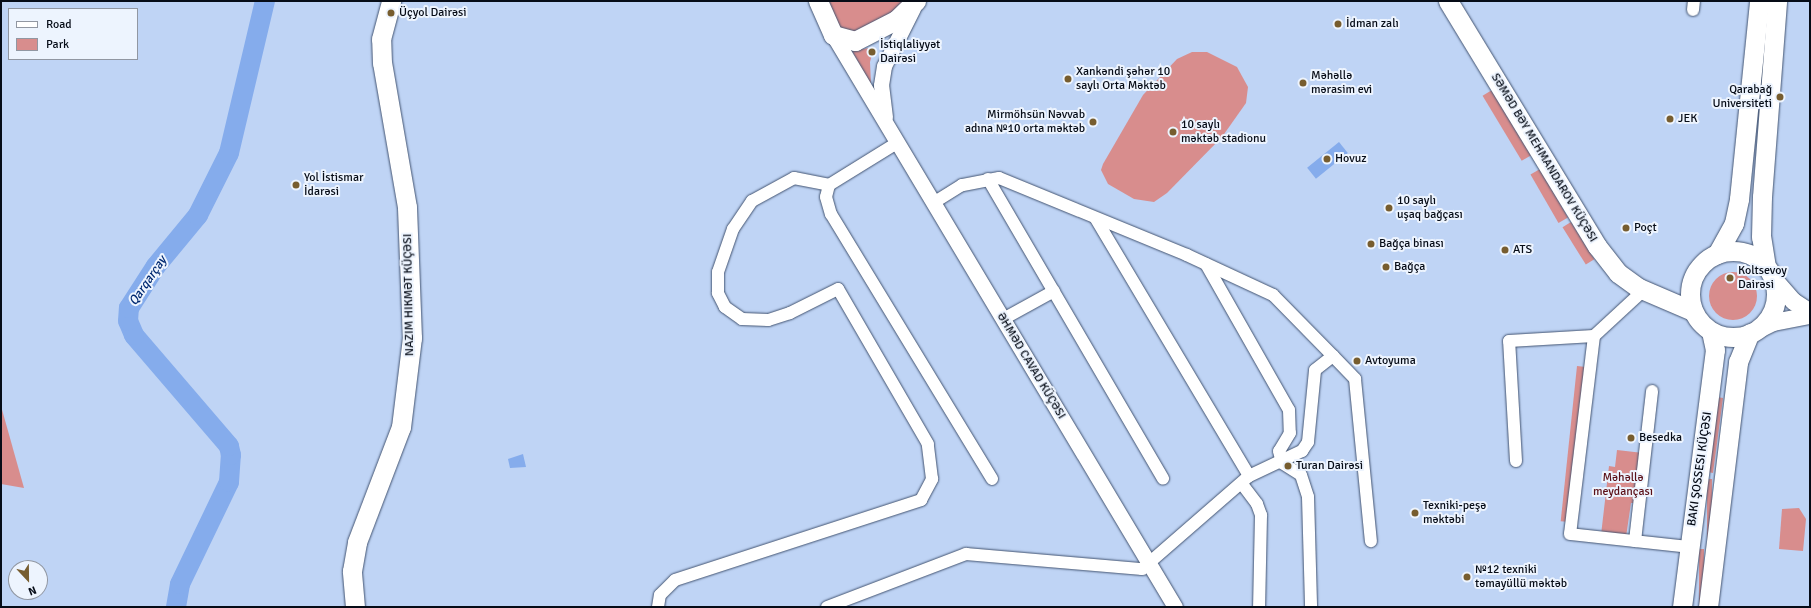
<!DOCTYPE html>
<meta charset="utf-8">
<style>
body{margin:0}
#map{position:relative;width:1811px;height:608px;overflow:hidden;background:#bfd4f5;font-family:Signika,sans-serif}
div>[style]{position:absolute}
.green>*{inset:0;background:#d88d8d;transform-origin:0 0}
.round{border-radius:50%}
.water>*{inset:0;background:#85acec;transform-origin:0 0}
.river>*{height:20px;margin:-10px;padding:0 10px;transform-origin:10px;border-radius:10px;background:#85acec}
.roads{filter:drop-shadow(0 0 1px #435471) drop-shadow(0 0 1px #435471)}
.minor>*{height:12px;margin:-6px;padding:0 6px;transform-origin:6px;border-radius:6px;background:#fff}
.tertiary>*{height:15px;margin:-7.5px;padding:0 7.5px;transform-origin:7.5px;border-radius:7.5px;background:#fff}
.secondary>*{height:17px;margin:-8.5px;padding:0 8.5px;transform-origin:8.5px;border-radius:8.5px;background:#fff}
.primary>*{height:19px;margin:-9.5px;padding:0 9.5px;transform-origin:9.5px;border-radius:9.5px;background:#fff}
.primary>.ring{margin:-9.5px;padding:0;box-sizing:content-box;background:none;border:19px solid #fff;border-radius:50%}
.dots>*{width:11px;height:11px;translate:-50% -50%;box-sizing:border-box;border:2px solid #edf4fe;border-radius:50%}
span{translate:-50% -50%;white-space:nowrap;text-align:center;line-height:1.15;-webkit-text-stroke:4px #edf4fe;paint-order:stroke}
.poi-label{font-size:12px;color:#060c17}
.left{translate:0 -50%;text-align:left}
.right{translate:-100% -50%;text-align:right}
.street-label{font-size:12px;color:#060c17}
.park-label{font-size:12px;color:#5c1119}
.water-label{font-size:13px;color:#002971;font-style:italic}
.frame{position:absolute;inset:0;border:2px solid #060c17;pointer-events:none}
.legend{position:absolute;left:8px;top:8px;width:130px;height:52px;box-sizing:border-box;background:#edf4fe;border:1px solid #9197a2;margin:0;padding:5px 7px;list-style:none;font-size:12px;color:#060c17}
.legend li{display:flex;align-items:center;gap:8px;height:20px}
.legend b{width:20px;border:1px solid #9197a2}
.north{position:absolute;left:8px;top:560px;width:40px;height:40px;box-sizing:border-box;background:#edf4fe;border:1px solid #9197a2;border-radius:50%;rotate:158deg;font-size:11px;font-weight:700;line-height:16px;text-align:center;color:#060c17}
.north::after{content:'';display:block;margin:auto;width:14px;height:18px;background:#775d2f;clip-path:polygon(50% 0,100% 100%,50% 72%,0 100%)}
</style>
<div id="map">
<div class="green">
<div style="clip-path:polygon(824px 1px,910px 1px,866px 32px,840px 30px)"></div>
<div style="clip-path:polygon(874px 47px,870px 62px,871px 85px,852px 51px)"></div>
<div style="clip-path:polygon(1192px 52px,1207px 52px,1237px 67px,1248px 87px,1246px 103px,1222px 137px,1167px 193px,1154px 202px,1134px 199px,1108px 184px,1101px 170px,1103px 164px,1143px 95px,1177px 59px)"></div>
<div style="left:1492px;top:90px;width:76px;height:11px;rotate:59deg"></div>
<div style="left:1540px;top:169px;width:56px;height:11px;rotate:60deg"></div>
<div style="left:1571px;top:222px;width:44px;height:10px;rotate:58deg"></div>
<div class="round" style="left:1709px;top:272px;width:48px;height:48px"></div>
<div style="left:1577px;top:366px;width:9px;height:156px;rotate:6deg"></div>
<div style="clip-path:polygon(1717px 397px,1723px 398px,1713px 473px,1708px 472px)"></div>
<div style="clip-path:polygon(1px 406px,24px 488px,1px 484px)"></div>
<div style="clip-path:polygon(1617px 450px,1643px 453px,1637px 503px,1631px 503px,1626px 537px,1601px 535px,1609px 466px,1615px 467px)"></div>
<div style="left:1707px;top:479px;width:5px;height:62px"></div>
<div style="clip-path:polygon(1799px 508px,1806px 519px,1803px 551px,1779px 549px,1782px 509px)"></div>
<div style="left:1699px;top:549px;width:5px;height:58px"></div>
</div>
<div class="water">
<div style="left:1339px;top:142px;width:14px;height:41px;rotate:51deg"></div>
<div style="clip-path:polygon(523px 454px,526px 467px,510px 468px,508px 459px)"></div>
</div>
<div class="river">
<div style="left:176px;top:607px;width:23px;rotate:-80deg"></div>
<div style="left:180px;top:584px;width:113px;rotate:-64.3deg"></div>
<div style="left:229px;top:482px;width:27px;rotate:-86deg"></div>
<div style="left:231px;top:455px;width:9px;rotate:-103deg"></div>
<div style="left:229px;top:446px;width:146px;rotate:-130.6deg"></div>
<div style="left:134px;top:335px;width:15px;rotate:-113deg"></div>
<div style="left:128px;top:321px;width:13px;rotate:-86deg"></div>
<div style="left:129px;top:308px;width:50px;rotate:-57.3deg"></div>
<div style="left:156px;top:266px;width:66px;rotate:-50.5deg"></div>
<div style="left:198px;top:215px;width:69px;rotate:-63.4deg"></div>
<div style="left:229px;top:153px;width:156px;rotate:-76.7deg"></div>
</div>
<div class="roads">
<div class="minor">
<div style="left:1693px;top:10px;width:9px;rotate:-84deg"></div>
<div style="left:988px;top:179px;width:347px;rotate:59.7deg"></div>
<div style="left:829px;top:185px;width:12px;rotate:104deg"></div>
<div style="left:826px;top:197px;width:18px;rotate:74deg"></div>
<div style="left:831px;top:214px;width:310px;rotate:58.7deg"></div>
<div style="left:1096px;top:219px;width:299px;rotate:59.2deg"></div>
<div style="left:1206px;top:264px;width:168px;rotate:60.4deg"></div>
<div style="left:1289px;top:410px;width:23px;rotate:88deg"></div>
<div style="left:1290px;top:433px;width:21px;rotate:121deg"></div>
<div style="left:1279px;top:451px;width:12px;rotate:76deg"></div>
<div style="left:1282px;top:463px;width:22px;rotate:32deg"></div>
<div style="left:1301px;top:475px;width:23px;rotate:72deg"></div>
<div style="left:1308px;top:497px;width:110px;rotate:88.4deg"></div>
<div style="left:1003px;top:319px;width:58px;rotate:-28.8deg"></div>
<div style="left:1594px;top:336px;width:199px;rotate:96.9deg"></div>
<div style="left:1570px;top:534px;width:120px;rotate:6.2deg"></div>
<div style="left:1333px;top:356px;width:32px;rotate:46deg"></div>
<div style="left:1355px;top:379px;width:163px;rotate:84.4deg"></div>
<div style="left:1516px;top:461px;width:120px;rotate:-93.3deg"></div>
<div style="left:1509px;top:341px;width:85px;rotate:-3.4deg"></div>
<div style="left:1594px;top:336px;width:69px;rotate:-42.7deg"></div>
<div style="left:1242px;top:484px;width:25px;rotate:53deg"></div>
<div style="left:1257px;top:504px;width:12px;rotate:70deg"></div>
<div style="left:1261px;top:515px;width:92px;rotate:91.2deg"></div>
<div style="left:1635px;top:541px;width:151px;rotate:-83.5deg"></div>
<div style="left:658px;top:607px;width:12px;rotate:-81deg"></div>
<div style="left:660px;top:595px;width:21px;rotate:-45deg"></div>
<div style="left:675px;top:580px;width:259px;rotate:-18deg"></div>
<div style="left:921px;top:500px;width:24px;rotate:-62deg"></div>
<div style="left:932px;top:479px;width:35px;rotate:-97deg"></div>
<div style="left:928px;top:444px;width:179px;rotate:-120.1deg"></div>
<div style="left:838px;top:289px;width:54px;rotate:153.4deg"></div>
<div style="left:790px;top:313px;width:23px;rotate:162deg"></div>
<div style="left:768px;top:320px;width:26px;rotate:-178deg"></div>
<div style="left:742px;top:319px;width:21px;rotate:-145deg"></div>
<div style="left:725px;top:307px;width:16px;rotate:-117deg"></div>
<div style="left:718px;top:293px;width:21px;rotate:-90deg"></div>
<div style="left:718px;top:272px;width:46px;rotate:-70.8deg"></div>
<div style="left:733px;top:229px;width:34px;rotate:-56deg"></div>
<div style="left:752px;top:201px;width:48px;rotate:-28.7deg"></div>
<div style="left:794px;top:178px;width:36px;rotate:11deg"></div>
<div style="left:829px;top:185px;width:80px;rotate:-31.7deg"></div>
<div style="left:827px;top:607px;width:149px;rotate:-20.9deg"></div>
<div style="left:966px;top:554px;width:177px;rotate:4.9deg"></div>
<div style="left:1142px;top:569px;width:142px;rotate:-41deg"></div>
<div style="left:1249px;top:476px;width:59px;rotate:-25.3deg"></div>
<div style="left:1302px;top:451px;width:11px;rotate:-56deg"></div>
<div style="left:1308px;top:442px;width:72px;rotate:-84.4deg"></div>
<div style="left:1315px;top:370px;width:23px;rotate:-38deg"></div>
<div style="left:1333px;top:356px;width:86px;rotate:-134.5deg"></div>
<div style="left:1273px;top:295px;width:95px;rotate:-155.1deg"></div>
<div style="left:1187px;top:255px;width:203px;rotate:-157.7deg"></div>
<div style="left:999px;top:178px;width:38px;rotate:169deg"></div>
<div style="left:962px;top:185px;width:34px;rotate:148deg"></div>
</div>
<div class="tertiary">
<div style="left:833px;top:35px;width:666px;rotate:59.12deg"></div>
<div style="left:885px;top:117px;width:32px;rotate:-97deg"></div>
<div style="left:881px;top:85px;width:19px;rotate:-81deg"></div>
<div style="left:884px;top:66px;width:65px;rotate:-63.4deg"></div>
</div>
<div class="secondary">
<div style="left:1773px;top:278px;width:30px;rotate:49deg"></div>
<div style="left:1793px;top:301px;width:20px;rotate:33deg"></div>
<div style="left:1750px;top:333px;width:25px;rotate:-26deg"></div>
<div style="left:1773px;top:322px;width:38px;rotate:-11deg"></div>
</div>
<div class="primary">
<div style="left:818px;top:1px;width:37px;rotate:66deg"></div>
<div style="left:833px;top:35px;width:23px;rotate:15deg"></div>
<div style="left:855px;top:41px;width:46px;rotate:-27.1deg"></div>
<div style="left:896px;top:20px;width:28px;rotate:-44deg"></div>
<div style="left:1448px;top:1px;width:287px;rotate:58.7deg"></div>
<div style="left:1597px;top:246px;width:34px;rotate:52deg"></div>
<div style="left:1618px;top:273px;width:26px;rotate:36deg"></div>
<div style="left:1639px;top:288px;width:59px;rotate:23.1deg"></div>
<div class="ring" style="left:1690px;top:251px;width:67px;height:67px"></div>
<div style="left:1717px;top:254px;width:35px;rotate:-61deg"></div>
<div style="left:1734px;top:223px;width:25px;rotate:-78deg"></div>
<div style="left:1739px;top:199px;width:199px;rotate:-84.2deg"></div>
<div style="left:1766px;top:267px;width:30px;rotate:-99deg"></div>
<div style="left:1761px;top:237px;width:40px;rotate:-88.6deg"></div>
<div style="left:1762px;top:197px;width:197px;rotate:-85.6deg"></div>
<div style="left:355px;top:607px;width:36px;rotate:-95deg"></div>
<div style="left:352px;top:571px;width:29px;rotate:-80deg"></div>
<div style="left:357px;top:542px;width:123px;rotate:-69.1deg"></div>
<div style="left:401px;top:427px;width:90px;rotate:-83deg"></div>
<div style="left:412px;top:338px;width:131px;rotate:-92.2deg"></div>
<div style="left:407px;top:207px;width:146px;rotate:-99.8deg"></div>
<div style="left:382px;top:63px;width:24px;rotate:-92deg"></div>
<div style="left:381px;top:39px;width:39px;rotate:-75deg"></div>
<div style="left:1682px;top:607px;width:259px;rotate:-82.7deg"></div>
<div style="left:1715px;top:350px;width:19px;rotate:-102deg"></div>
<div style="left:1708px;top:607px;width:247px;rotate:-83deg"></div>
<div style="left:1738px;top:362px;width:31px;rotate:-68deg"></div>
</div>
</div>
<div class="dots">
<div style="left:391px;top:13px;background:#775d2f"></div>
<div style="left:1338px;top:24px;background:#775d2f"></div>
<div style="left:872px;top:52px;background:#775d2f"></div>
<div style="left:1068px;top:79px;background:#775d2f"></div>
<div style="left:1303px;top:83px;background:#775d2f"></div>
<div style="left:1780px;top:97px;background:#775d2f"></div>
<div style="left:1670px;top:119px;background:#775d2f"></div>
<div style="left:1093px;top:122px;background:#775d2f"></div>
<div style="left:1173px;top:132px;background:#775d2f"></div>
<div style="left:1327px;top:159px;background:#775d2f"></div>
<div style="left:296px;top:185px;background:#775d2f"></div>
<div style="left:1389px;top:208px;background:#775d2f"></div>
<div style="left:1626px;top:228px;background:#775d2f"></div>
<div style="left:1371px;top:244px;background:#775d2f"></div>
<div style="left:1505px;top:250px;background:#775d2f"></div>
<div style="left:1386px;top:267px;background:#775d2f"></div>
<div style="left:1730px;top:278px;background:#775d2f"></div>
<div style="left:1357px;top:361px;background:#775d2f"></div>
<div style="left:1631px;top:438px;background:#775d2f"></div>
<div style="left:1288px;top:466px;background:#775d2f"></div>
<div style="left:1415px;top:513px;background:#775d2f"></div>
<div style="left:1467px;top:577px;background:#775d2f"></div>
</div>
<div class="poi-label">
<span class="left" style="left:399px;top:13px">Üçyol Dairəsi</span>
<span class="left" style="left:1346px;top:24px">İdman zalı</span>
<span class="left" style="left:880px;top:52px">İstiqlaliyyət<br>Dairəsi</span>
<span class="left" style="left:1076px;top:79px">Xankəndi şəhər 10<br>saylı Orta Məktəb</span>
<span class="left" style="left:1311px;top:83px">Məhəllə<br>mərasim evi</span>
<span class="right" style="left:1772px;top:97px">Qarabağ<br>Universiteti</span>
<span class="right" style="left:1085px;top:122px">Mirmöhsün Nəvvab<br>adına №10 orta məktəb</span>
<span class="left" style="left:1678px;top:119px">JEK</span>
<span class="left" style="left:1181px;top:132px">10 saylı<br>məktəb stadionu</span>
<span class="left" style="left:1335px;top:159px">Hovuz</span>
<span class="left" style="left:304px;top:185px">Yol İstismar<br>İdarəsi</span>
<span class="left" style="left:1397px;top:208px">10 saylı<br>uşaq bağçası</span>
<span class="left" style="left:1634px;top:228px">Poçt</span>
<span class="left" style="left:1379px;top:244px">Bağça binası</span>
<span class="left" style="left:1513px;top:250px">ATS</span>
<span class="left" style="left:1394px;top:267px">Bağça</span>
<span class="left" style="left:1738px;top:278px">Koltsevoy<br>Dairəsi</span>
<span class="left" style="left:1365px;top:361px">Avtoyuma</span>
<span class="left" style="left:1639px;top:438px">Besedka</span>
<span class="left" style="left:1296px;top:466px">Turan Dairəsi</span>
<span class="left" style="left:1423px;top:513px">Texniki-peşə<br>məktəbi</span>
<span class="left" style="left:1475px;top:577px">№12 texniki<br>təmayüllü məktəb</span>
</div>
<div class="street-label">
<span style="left:1544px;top:158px;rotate:59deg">SƏMƏD BƏY MEHMANDAROV KÜÇƏSI</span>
<span style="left:409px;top:295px;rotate:-91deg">NAZIM HIKMƏT KÜÇƏSI</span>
<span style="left:1031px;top:366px;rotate:59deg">ƏHMƏD CAVAD KÜÇƏSI</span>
<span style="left:1700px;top:469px;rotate:-82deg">BAKI ŞOSSESI KÜÇƏSI</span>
</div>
<div class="park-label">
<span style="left:1623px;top:485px">Məhəllə<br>meydançası</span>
</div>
<div class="water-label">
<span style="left:148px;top:281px;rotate:-56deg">Qarqarçay</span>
</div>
<div class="frame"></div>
<ul class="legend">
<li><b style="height:5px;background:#fff"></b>Road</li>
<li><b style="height:11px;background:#d88d8d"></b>Park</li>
</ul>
<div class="north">N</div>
</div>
